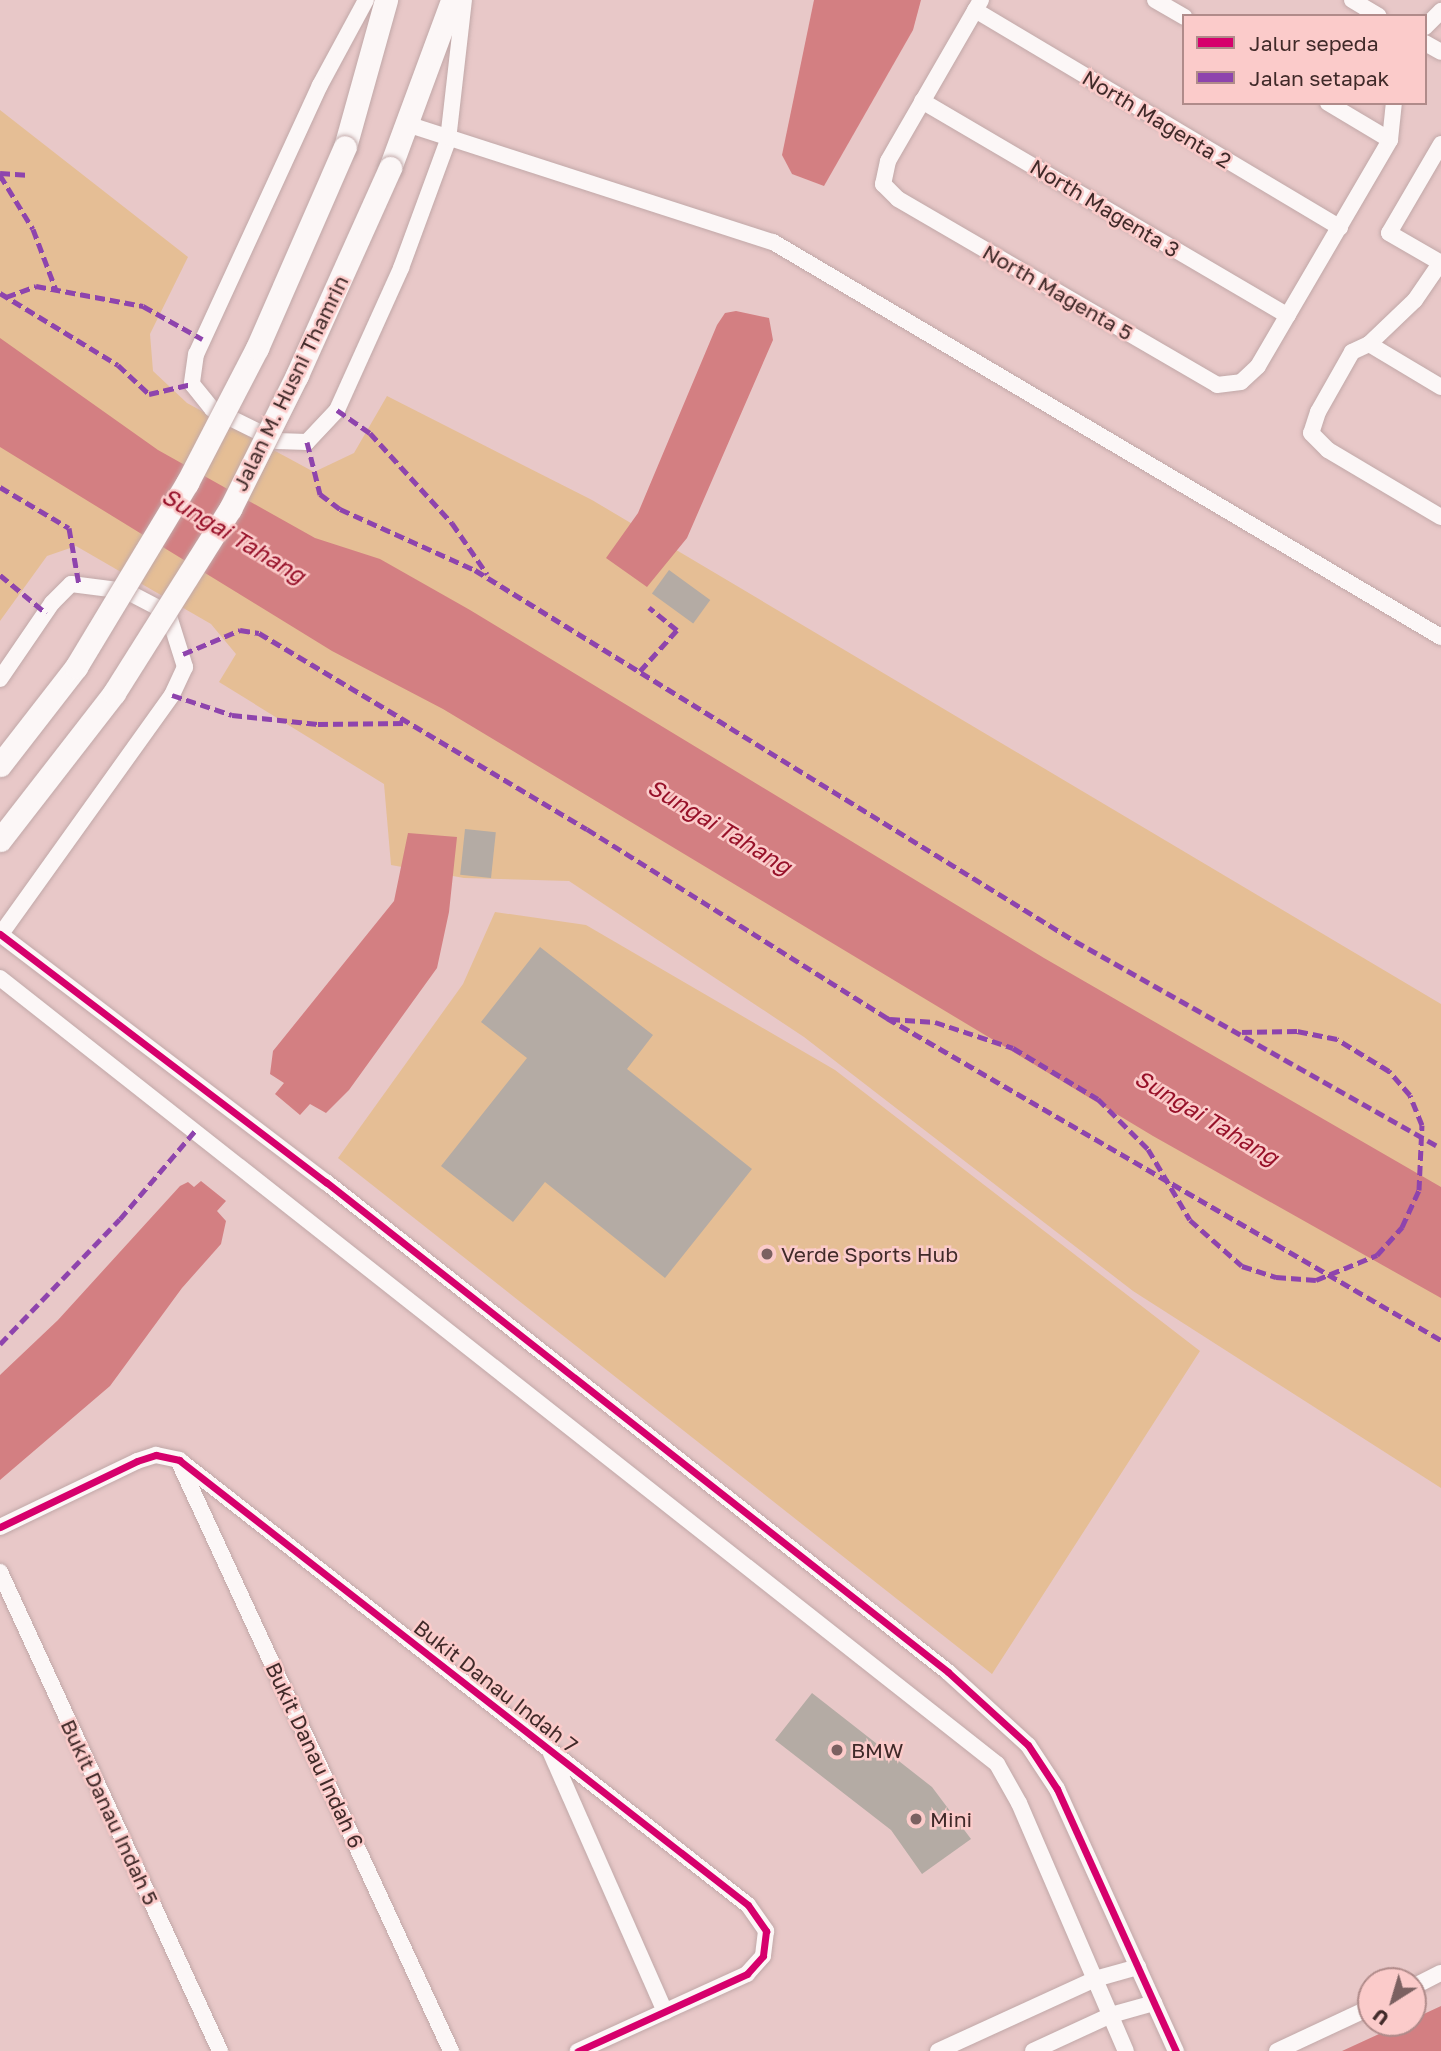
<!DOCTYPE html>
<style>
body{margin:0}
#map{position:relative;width:1441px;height:2051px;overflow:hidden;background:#e8c8c8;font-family:"Golos Text",sans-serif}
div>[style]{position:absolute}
.green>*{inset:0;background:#e5be95}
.water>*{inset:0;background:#d37f82}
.building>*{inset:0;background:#b4aba4;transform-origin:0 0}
.roads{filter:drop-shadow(0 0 2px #c1a8a8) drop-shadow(0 0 2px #c1a8a8)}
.minor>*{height:16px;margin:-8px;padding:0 8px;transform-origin:8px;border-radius:8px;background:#fcf7f7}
.secondary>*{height:23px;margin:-11.5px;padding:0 11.5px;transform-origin:11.5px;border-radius:11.5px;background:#fcf7f7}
.bridges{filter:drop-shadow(0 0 2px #c1a8a8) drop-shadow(0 0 2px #c1a8a8)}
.secondary-bridge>*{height:23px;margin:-11.5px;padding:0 11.5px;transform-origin:11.5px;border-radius:11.5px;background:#fcf7f7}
.quiet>*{height:5px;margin-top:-2.5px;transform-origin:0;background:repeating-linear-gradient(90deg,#8e44ad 0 10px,transparent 0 15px)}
.cycleway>*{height:7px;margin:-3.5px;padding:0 3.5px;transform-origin:3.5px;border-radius:3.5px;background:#d6006c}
.dots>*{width:19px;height:19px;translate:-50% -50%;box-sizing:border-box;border:4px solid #fbcbca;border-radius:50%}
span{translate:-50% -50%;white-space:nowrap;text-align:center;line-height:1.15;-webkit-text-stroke:5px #fbcbca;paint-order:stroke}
.street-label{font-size:21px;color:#402a29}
.poi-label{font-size:21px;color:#402a29}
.left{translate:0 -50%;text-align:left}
.water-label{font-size:23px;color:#971129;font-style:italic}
.legend{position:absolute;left:1182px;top:14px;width:245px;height:91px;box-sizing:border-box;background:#fbcbca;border:2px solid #b08b8a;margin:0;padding:9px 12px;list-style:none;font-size:21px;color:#402a29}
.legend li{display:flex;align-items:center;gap:14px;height:35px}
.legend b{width:35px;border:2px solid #b08b8a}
.north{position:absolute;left:1357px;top:1967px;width:70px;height:70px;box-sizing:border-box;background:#fbcbca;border:2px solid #b08b8a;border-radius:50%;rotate:217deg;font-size:19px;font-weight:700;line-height:28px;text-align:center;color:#402a29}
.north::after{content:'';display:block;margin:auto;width:24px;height:32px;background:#7b6161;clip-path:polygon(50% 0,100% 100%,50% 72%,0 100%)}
</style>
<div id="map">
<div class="green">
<div style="clip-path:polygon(0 110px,188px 257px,150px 334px,153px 371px,187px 403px,314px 472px,354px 453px,387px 396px,592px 500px,1441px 1004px,1441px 1488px,1133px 1291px,804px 1037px,569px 881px,464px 878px,391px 865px,384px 784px,219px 682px,236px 654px,211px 624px,76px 546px,47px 556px,0 621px)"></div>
<div style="clip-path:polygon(495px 912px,586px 925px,835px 1070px,1200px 1351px,992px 1674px,338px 1158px,463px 984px)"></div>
</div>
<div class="water">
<div style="clip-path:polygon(814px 0,921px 0,913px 30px,824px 186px,792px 174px,782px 155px)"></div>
<div style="clip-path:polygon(736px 311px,769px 318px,773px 340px,687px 538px,647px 587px,606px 558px,638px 513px,717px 325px,725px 313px)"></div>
<div style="clip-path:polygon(0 338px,158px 450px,315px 538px,380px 559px,470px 610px,1044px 958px,1441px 1187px,1441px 1298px,1153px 1136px,443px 709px,332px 651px,0 447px)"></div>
<div style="clip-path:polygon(408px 833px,457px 837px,449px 912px,437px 968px,349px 1090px,326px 1113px,310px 1104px,300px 1115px,275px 1094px,284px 1083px,270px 1074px,273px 1051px,394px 901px)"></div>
<div style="clip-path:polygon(201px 1181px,226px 1201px,217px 1211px,226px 1221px,221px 1244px,182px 1288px,110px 1386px,0 1480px,0 1375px,58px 1320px,180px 1186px,188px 1182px,194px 1187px)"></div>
<div style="clip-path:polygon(1441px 2006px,1441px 2051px,1342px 2051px,1403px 2023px,1413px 2023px,1413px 2019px)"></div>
</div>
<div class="building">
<div style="left:669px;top:570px;width:51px;height:29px;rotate:36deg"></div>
<div style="left:465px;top:829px;width:31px;height:46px;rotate:6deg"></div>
<div style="clip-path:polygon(540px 947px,653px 1035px,627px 1069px,752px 1169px,665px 1278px,545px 1182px,513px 1222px,441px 1166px,527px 1058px,481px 1022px)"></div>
<div style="clip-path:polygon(812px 1693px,932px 1787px,971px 1839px,922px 1874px,891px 1830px,775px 1740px)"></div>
</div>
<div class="roads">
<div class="minor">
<div style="left:366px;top:0;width:97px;rotate:118.4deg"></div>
<div style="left:320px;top:85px;width:296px;rotate:114.7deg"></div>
<div style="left:196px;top:354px;width:30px;rotate:98deg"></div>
<div style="left:192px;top:384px;width:32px;rotate:51deg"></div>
<div style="left:212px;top:409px;width:72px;rotate:26.2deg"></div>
<div style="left:277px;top:441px;width:30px;rotate:2deg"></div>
<div style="left:307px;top:442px;width:44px;rotate:-46.8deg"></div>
<div style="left:337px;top:410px;width:156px;rotate:-65.7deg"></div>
<div style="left:401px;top:268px;width:136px;rotate:-69.8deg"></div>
<div style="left:448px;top:140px;width:141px;rotate:-83.5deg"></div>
<div style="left:981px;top:0;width:186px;rotate:120deg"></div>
<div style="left:888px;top:161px;width:24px;rotate:102deg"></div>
<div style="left:883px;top:184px;width:21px;rotate:45deg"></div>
<div style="left:898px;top:199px;width:369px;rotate:30.2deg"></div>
<div style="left:1217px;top:385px;width:24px;rotate:-7deg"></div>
<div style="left:1241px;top:382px;width:23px;rotate:-43deg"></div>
<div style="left:1258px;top:366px;width:262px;rotate:-59.7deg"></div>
<div style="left:1390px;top:140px;width:37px;rotate:-84deg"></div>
<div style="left:1155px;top:0;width:34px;rotate:30deg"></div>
<div style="left:1352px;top:0;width:31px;rotate:31deg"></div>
<div style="left:975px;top:10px;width:425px;rotate:30.8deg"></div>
<div style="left:1425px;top:27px;width:23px;rotate:-45deg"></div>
<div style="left:1425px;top:43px;width:18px;rotate:29deg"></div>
<div style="left:922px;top:101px;width:424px;rotate:30.4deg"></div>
<div style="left:1328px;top:103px;width:72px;rotate:30.8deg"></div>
<div style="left:407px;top:124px;width:385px;rotate:17.9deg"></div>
<div style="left:773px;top:242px;width:776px;rotate:30.6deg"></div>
<div style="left:1441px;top:144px;width:103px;rotate:120.3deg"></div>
<div style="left:1389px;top:233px;width:60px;rotate:30deg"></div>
<div style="left:1441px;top:262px;width:46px;rotate:124.4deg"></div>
<div style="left:1415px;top:300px;width:64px;rotate:136.3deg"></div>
<div style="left:1369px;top:344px;width:19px;rotate:155deg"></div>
<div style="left:1352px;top:352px;width:69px;rotate:119.5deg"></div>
<div style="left:1318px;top:412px;width:22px;rotate:108deg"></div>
<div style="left:1311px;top:433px;width:24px;rotate:45deg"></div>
<div style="left:1328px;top:450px;width:131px;rotate:30.7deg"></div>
<div style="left:1369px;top:344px;width:84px;rotate:30.8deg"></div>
<div style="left:0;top:679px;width:92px;rotate:-55.6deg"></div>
<div style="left:52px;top:603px;width:27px;rotate:-45deg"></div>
<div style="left:71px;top:584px;width:55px;rotate:7.3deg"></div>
<div style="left:126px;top:591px;width:47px;rotate:27.6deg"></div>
<div style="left:168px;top:613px;width:57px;rotate:72.5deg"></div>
<div style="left:185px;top:667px;width:31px;rotate:115deg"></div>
<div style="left:172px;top:695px;width:295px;rotate:125.6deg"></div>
<div style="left:0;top:934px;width:410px;rotate:37.3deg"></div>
<div style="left:326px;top:1182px;width:792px;rotate:38.23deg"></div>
<div style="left:948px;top:1672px;width:108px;rotate:42.4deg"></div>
<div style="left:1028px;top:1745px;width:53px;rotate:56.6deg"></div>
<div style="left:1057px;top:1789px;width:288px;rotate:65.6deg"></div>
<div style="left:0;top:978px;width:1270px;rotate:38.25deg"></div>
<div style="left:997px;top:1764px;width:45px;rotate:60.6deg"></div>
<div style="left:1019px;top:1803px;width:270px;rotate:66.7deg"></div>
<div style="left:179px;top:1462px;width:649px;rotate:65.21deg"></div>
<div style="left:0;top:1527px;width:152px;rotate:-25.7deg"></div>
<div style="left:137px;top:1461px;width:20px;rotate:-18deg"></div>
<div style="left:156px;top:1455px;width:24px;rotate:12deg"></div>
<div style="left:179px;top:1460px;width:722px;rotate:38.03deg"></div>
<div style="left:748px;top:1905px;width:32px;rotate:55deg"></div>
<div style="left:766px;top:1931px;width:25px;rotate:97deg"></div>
<div style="left:763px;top:1956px;width:24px;rotate:132deg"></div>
<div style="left:747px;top:1974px;width:186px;rotate:155.5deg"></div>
<div style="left:0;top:1572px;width:527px;rotate:65.33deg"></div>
<div style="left:550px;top:1751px;width:285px;rotate:66.2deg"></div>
<div style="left:1413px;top:1987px;width:31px;rotate:-27deg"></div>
<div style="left:938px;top:2051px;width:173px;rotate:-24.6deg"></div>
<div style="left:1095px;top:1979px;width:45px;rotate:-15.6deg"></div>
<div style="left:1033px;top:2051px;width:86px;rotate:-24.8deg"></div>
<div style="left:1111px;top:2015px;width:45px;rotate:-15.6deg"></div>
<div style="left:1277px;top:2051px;width:104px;rotate:-25.1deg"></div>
</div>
<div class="secondary">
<div style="left:345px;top:147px;width:153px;rotate:-74.4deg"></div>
<div style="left:390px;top:168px;width:179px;rotate:-69.7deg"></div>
</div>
</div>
<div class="bridges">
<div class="secondary-bridge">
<div style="left:0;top:765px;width:124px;rotate:-52.2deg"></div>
<div style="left:76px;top:667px;width:215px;rotate:-58.9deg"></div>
<div style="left:187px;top:483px;width:152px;rotate:-62.6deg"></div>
<div style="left:257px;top:348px;width:219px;rotate:-66.4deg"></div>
<div style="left:0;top:840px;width:186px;rotate:-52.2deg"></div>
<div style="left:114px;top:693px;width:218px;rotate:-57.8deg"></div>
<div style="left:230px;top:509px;width:150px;rotate:-63.4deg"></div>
<div style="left:297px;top:375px;width:227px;rotate:-65.8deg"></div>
</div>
</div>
<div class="quiet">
<div style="left:0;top:173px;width:26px;rotate:4deg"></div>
<div style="left:0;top:175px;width:63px;rotate:58.6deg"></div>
<div style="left:33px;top:229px;width:65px;rotate:69.3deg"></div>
<div style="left:0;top:293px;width:138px;rotate:31.4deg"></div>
<div style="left:118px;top:365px;width:42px;rotate:43.1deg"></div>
<div style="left:149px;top:394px;width:44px;rotate:-13.1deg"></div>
<div style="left:6px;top:297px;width:32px;rotate:-20deg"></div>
<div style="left:36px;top:286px;width:109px;rotate:10.6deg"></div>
<div style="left:143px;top:306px;width:68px;rotate:29.2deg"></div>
<div style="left:337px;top:410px;width:40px;rotate:34.9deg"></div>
<div style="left:370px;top:433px;width:122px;rotate:47.7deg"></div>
<div style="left:452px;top:523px;width:62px;rotate:55.5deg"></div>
<div style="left:307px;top:442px;width:54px;rotate:76deg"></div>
<div style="left:320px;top:494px;width:25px;rotate:37deg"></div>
<div style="left:340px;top:509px;width:148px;rotate:24.3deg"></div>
<div style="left:475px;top:570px;width:705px;rotate:31.73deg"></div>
<div style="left:1075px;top:941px;width:420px;rotate:29.5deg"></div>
<div style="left:0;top:487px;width:80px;rotate:30.7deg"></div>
<div style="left:69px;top:528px;width:58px;rotate:80deg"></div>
<div style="left:0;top:575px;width:60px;rotate:39.6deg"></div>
<div style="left:183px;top:654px;width:62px;rotate:-22.8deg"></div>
<div style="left:240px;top:630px;width:19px;rotate:9deg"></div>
<div style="left:259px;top:633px;width:382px;rotate:30.9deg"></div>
<div style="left:587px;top:829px;width:355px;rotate:32.2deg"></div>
<div style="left:887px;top:1018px;width:641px;rotate:30.17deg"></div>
<div style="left:640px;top:671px;width:55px;rotate:-47.9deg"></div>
<div style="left:677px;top:630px;width:36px;rotate:-141deg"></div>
<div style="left:172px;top:695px;width:63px;rotate:18.4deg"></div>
<div style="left:232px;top:715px;width:86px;rotate:6deg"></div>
<div style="left:318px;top:724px;width:88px;rotate:-0.7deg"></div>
<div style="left:890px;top:1019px;width:45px;rotate:3.8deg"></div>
<div style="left:935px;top:1022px;width:82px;rotate:18.4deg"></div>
<div style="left:1013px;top:1048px;width:99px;rotate:31deg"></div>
<div style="left:1098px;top:1099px;width:71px;rotate:45deg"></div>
<div style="left:1148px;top:1149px;width:82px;rotate:59.4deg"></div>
<div style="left:1190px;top:1220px;width:69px;rotate:41.5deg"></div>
<div style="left:1242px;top:1266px;width:36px;rotate:18deg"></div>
<div style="left:1276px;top:1277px;width:40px;rotate:4.3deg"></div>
<div style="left:1316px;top:1280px;width:66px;rotate:-22.3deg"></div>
<div style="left:1377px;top:1255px;width:38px;rotate:-48deg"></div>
<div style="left:1402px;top:1227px;width:41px;rotate:-65.3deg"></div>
<div style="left:1419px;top:1190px;width:65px;rotate:-87.4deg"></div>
<div style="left:1422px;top:1125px;width:32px;rotate:-112deg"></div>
<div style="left:1410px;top:1095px;width:32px;rotate:-131deg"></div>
<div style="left:1389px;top:1071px;width:61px;rotate:-148.4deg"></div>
<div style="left:1337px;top:1039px;width:41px;rotate:-168.7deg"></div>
<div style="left:1297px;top:1031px;width:58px;rotate:179deg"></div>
<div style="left:0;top:1344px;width:173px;rotate:-46.2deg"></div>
<div style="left:120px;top:1219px;width:116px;rotate:-49.6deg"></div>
</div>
<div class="cycleway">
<div style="left:0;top:934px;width:410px;rotate:37.3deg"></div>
<div style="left:326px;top:1182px;width:792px;rotate:38.23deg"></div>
<div style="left:948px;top:1672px;width:108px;rotate:42.4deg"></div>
<div style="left:1028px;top:1745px;width:53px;rotate:56.6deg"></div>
<div style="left:1057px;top:1789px;width:288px;rotate:65.6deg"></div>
<div style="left:0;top:1527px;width:152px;rotate:-25.7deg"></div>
<div style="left:137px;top:1461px;width:20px;rotate:-18deg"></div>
<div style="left:156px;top:1455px;width:24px;rotate:12deg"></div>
<div style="left:179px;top:1460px;width:722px;rotate:38.03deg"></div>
<div style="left:748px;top:1905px;width:32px;rotate:55deg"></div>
<div style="left:766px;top:1931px;width:25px;rotate:97deg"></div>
<div style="left:763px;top:1956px;width:24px;rotate:132deg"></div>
<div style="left:747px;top:1974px;width:186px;rotate:155.5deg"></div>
</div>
<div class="dots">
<div style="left:767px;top:1254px;background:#7b6161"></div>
<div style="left:837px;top:1750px;background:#7b6161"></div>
<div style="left:916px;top:1819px;background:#7b6161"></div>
</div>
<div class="street-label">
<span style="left:1157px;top:119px;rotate:31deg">North Magenta 2</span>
<span style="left:1105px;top:208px;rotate:31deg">North Magenta 3</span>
<span style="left:1058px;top:292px;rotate:30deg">North Magenta 5</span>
<span style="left:290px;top:383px;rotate:-64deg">Jalan M. Husni Thamrin</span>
<span style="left:496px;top:1686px;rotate:38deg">Bukit Danau Indah 7</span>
<span style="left:315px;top:1755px;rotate:65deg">Bukit Danau Indah 6</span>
<span style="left:110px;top:1812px;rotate:65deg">Bukit Danau Indah 5</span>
</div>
<div class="poi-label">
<span class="left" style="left:781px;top:1254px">Verde Sports Hub</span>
<span class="left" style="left:851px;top:1750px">BMW</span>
<span class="left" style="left:930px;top:1819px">Mini</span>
</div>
<div class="water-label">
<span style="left:234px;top:535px;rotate:31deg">Sungai Tahang</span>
<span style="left:720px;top:826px;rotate:31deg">Sungai Tahang</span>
<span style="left:1207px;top:1117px;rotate:31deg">Sungai Tahang</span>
</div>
<ul class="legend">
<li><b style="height:9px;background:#d6006c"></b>Jalur sepeda</li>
<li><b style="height:9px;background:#8e44ad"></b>Jalan setapak</li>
</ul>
<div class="north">U</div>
</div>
